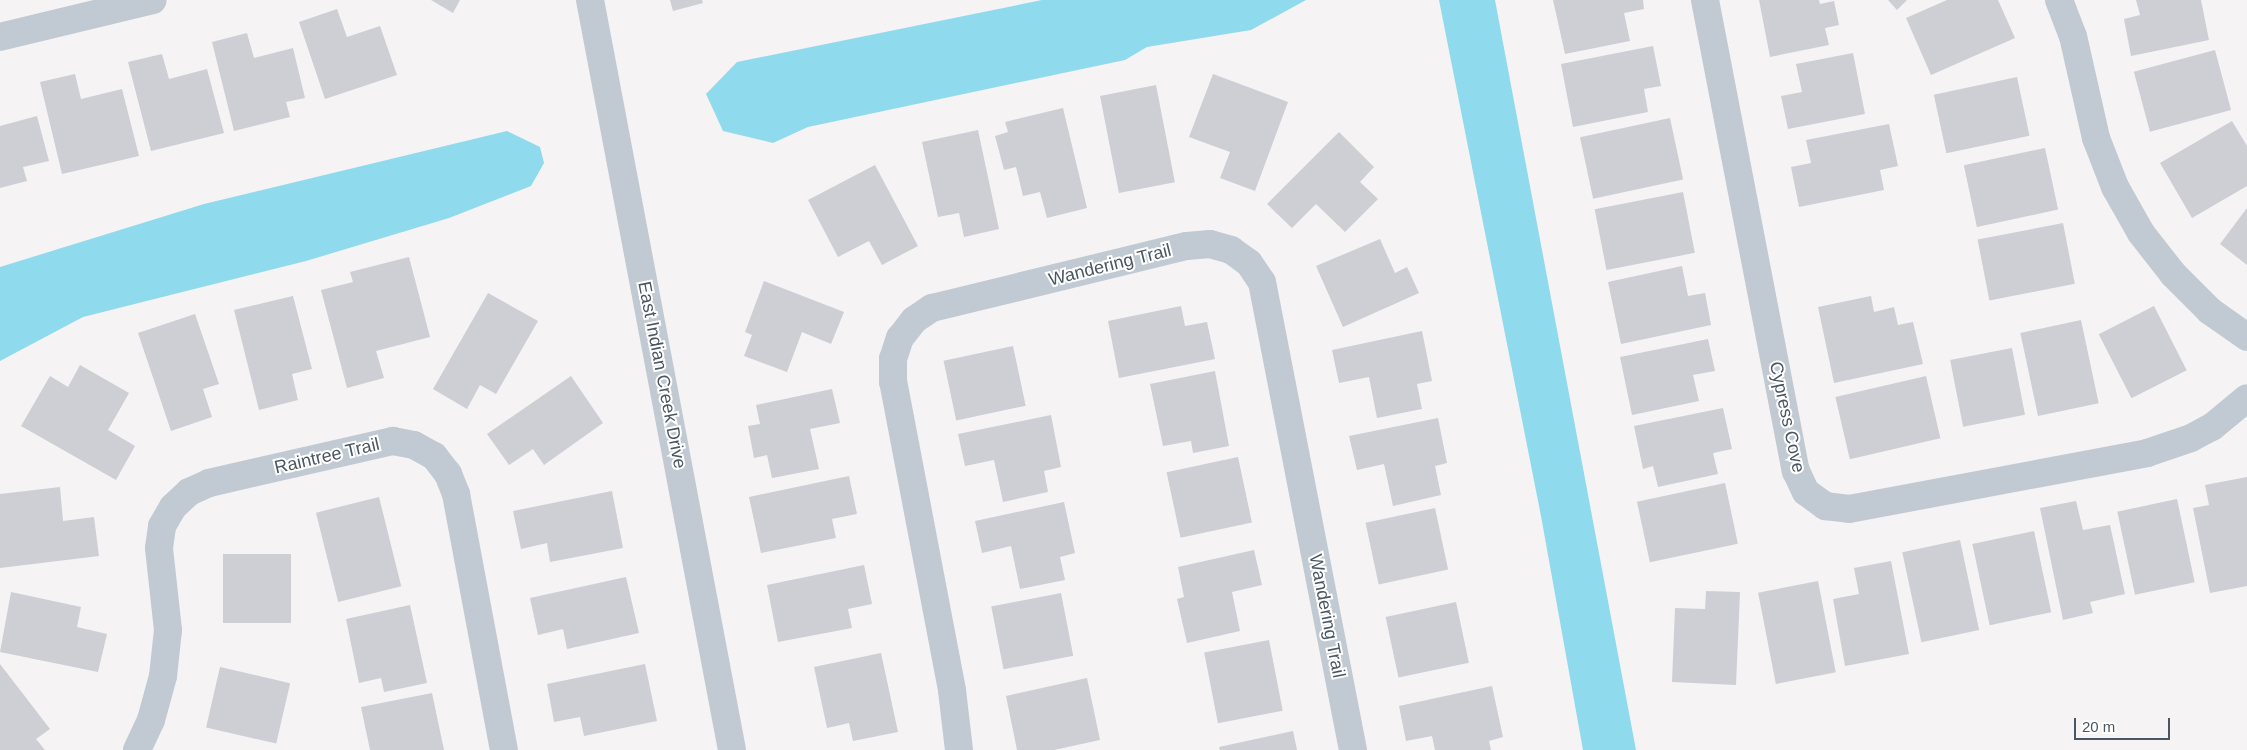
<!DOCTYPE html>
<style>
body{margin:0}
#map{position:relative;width:2247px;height:750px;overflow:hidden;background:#f5f3f3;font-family:Arial,sans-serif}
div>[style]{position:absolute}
.water>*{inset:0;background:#90daee}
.building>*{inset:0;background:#cdcfd5;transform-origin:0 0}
.minor>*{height:28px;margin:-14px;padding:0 14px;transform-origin:14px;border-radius:14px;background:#c1cad2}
span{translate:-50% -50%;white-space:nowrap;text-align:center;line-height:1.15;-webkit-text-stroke:4px #fff;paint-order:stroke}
.street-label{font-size:18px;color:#4a5661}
.scale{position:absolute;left:2074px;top:718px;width:96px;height:22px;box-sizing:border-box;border:2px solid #4a5661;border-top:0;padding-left:6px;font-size:15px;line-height:18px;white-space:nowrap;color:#4a5661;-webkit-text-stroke:4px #fff;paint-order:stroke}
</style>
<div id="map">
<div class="water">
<div style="clip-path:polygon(1042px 0,1306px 0,1251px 30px,1147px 47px,1125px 60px,808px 127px,773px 143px,723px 131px,706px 94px,737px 62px)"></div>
<div style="clip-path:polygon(1439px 0,1495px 0,1636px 750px,1583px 750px,1541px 516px)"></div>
<div style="clip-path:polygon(507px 131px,540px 147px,544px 163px,531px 186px,449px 218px,306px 261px,83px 317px,0 361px,0 267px,204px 204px)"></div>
</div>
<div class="building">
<div style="clip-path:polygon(431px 0,460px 0,453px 13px)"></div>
<div style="clip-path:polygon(670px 0,702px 0,703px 3px,673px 11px)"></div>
<div style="clip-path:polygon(1553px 0,1643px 0,1644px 9px,1624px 13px,1630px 41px,1565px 54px)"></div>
<div style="clip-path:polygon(1759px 0,1819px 0,1820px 4px,1834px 1px,1839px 25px,1825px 28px,1829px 45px,1770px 57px)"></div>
<div style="clip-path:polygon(1888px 0,1907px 0,1897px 10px)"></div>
<div style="clip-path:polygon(1947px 0,1998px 0,2015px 38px,1931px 75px,1906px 18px)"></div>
<div style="clip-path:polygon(2136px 0,2201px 0,2209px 40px,2131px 56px,2124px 19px,2140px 15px)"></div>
<div style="clip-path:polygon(337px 9px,347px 37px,380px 26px,397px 75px,325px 99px,299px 22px)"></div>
<div style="clip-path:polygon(247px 33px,254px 58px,293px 48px,305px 98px,286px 102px,290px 117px,234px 131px,212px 42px)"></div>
<div style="clip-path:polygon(1653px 46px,1661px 86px,1644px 89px,1648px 112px,1573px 127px,1561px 64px)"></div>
<div style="left:2215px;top:50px;width:62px;height:84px;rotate:75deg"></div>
<div style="clip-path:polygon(1853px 53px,1865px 114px,1788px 129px,1781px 96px,1802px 92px,1796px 64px)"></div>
<div style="clip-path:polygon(162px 54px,169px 79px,207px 69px,224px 133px,151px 151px,128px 62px)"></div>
<div style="clip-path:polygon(75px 74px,81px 99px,122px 89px,139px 156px,62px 174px,40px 82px)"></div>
<div style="clip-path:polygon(1213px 74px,1288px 102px,1255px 191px,1220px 178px,1230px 152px,1189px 137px)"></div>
<div style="left:2017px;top:77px;width:60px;height:85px;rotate:78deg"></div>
<div style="left:1156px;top:85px;width:99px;height:57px;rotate:79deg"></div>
<div style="clip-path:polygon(1063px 108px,1087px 208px,1047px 218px,1040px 192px,1023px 196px,1016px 167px,1004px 170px,995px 136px,1008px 132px,1005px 122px)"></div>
<div style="clip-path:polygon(37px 116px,49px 161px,23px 167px,27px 181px,0 188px,0 126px)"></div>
<div style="left:1670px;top:118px;width:63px;height:92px;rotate:78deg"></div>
<div style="clip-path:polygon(2232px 121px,2247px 146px,2247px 186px,2192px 218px,2160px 163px)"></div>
<div style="clip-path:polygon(1889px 124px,1898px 166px,1880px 170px,1884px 190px,1799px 207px,1791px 167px,1811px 163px,1806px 140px)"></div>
<div style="clip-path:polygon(978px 130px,999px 229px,964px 237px,959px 213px,938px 217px,922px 142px)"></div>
<div style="clip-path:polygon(1339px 132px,1374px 167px,1360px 182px,1378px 199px,1345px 232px,1316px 204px,1292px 228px,1267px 204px)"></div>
<div style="left:2045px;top:148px;width:63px;height:83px;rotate:78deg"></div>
<div style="clip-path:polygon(875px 165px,918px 246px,882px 265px,869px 241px,838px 257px,808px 200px)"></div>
<div style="left:1683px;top:192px;width:62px;height:90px;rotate:79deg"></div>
<div style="clip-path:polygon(2247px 208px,2247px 265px,2220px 244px)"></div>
<div style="left:2063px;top:223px;width:62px;height:87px;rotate:79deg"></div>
<div style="clip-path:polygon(1380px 239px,1395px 273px,1407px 267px,1419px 293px,1343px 327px,1316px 266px)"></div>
<div style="clip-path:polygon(409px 257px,430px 337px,376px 351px,384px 378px,347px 388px,321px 290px,353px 282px,350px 272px)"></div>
<div style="clip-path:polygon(1682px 266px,1688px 296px,1705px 293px,1711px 325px,1621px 344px,1608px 282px)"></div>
<div style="clip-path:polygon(764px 281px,844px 312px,831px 344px,802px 332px,787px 372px,744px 356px,752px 335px,745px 332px)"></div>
<div style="clip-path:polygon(488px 293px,538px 321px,496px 394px,480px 385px,467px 409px,433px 389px)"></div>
<div style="clip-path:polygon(293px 296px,312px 369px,292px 374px,298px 400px,259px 410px,234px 310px)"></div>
<div style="clip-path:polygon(1871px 296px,1874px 312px,1894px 307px,1898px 325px,1913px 322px,1923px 364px,1834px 383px,1818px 307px)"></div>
<div style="clip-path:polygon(1181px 306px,1185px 326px,1207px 322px,1215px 359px,1119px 378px,1108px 321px)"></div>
<div style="left:2154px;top:306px;width:72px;height:62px;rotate:63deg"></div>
<div style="clip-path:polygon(195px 314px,219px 384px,203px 389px,212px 417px,171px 431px,138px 333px)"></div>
<div style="left:2081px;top:320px;width:85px;height:62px;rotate:78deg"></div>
<div style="clip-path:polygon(1422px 331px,1432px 381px,1417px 384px,1422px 409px,1377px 418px,1369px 377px,1339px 383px,1332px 350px)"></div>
<div style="clip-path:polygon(1708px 339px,1715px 371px,1693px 375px,1699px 401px,1632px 415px,1620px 357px)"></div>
<div style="left:1013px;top:346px;width:61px;height:71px;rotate:78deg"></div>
<div style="left:2012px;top:348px;width:68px;height:63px;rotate:79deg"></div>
<div style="clip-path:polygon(80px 365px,129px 393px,108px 430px,135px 446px,116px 480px,21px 426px,50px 376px,68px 387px)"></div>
<div style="clip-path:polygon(1215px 371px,1229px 446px,1193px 453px,1191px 441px,1163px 446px,1150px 384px)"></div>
<div style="clip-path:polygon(571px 376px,603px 423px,544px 465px,533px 449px,509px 465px,487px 434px)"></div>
<div style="left:1926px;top:376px;width:64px;height:93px;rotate:77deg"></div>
<div style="clip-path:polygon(832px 389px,840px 423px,810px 429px,819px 469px,772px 478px,767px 455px,754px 458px,748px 426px,760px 424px,756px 405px)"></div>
<div style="clip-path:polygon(1723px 408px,1732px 449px,1713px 453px,1718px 474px,1658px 487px,1653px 466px,1643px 469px,1634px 426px)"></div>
<div style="clip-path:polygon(1051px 415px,1061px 467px,1044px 471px,1048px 492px,1003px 502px,994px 460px,965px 466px,958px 434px)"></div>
<div style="clip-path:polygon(1438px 418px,1447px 463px,1435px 466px,1441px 495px,1393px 506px,1384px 464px,1357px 470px,1349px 436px)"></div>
<div style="left:1238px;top:457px;width:67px;height:73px;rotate:78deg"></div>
<div style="clip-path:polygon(849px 476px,857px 514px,832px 519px,836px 538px,761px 553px,749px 497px)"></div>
<div style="clip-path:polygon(2247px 477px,2247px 586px,2210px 593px,2193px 508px,2209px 505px,2205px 485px)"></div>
<div style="left:1725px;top:483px;width:62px;height:90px;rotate:78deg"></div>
<div style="clip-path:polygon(60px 487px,63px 521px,94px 517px,99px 556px,0 568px,0 494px)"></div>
<div style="clip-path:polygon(612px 491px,623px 548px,550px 562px,547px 543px,521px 549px,513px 511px)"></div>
<div style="left:379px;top:497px;width:92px;height:65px;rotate:76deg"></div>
<div style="left:2177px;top:499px;width:85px;height:61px;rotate:78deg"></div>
<div style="clip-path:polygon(2076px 501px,2083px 530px,2110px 525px,2125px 594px,2090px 602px,2093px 613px,2063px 620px,2040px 508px)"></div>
<div style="clip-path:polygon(1064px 502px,1075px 553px,1060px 557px,1065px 580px,1020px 589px,1011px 546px,982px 553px,975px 521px)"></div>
<div style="left:1435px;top:508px;width:63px;height:71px;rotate:78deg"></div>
<div style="left:2034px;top:531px;width:83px;height:63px;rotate:78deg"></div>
<div style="left:1960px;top:540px;width:92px;height:59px;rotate:78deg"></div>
<div style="clip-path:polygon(1254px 550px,1262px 585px,1232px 592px,1240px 631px,1187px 643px,1177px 599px,1184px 597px,1178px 567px)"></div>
<div style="left:223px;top:554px;width:68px;height:69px"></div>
<div style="clip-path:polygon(1891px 561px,1909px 654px,1845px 666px,1833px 599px,1859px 594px,1854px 568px)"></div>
<div style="clip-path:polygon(864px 565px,872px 604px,848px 609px,852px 628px,778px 642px,767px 585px)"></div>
<div style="clip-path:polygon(626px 577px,639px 633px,567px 649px,563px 629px,538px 635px,530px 598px)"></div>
<div style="left:1818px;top:581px;width:93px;height:61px;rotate:79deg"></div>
<div style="clip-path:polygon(1706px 591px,1740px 592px,1736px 685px,1672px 682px,1675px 608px,1705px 609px)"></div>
<div style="clip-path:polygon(11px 592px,81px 607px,77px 627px,107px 634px,98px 672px,0 652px)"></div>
<div style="left:1061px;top:593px;width:64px;height:71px;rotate:79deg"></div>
<div style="left:1456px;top:602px;width:62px;height:72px;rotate:78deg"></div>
<div style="clip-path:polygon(410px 605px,427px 683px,384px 692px,381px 678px,359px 683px,346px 619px)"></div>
<div style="left:1269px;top:640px;width:72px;height:66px;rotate:79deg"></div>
<div style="clip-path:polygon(881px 653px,898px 732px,853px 741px,849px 723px,827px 728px,814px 667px)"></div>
<div style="clip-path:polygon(0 664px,50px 729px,36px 739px,45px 750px,0 750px)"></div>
<div style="clip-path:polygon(645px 664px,657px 721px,584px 736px,580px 717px,554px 722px,547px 684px)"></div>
<div style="left:220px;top:667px;width:72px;height:62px;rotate:13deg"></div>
<div style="clip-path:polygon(1087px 678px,1100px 740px,1054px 750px,1017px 750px,1006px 696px)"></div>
<div style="clip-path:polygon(1492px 686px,1503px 737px,1489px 741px,1491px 750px,1435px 750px,1432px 736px,1406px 741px,1399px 706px)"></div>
<div style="clip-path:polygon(432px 693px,444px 750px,370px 750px,361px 707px)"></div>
<div style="clip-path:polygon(1293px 731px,1297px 750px,1220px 750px,1219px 747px)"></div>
</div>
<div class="minor">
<div style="left:590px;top:0;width:763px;rotate:79.28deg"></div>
<div style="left:1705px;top:0;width:480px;rotate:79.1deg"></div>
<div style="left:1796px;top:471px;width:23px;rotate:65deg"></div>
<div style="left:1806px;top:492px;width:24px;rotate:36deg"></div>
<div style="left:1825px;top:506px;width:24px;rotate:7deg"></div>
<div style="left:1849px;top:509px;width:303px;rotate:-10.6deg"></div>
<div style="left:2147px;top:453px;width:46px;rotate:-18.8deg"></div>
<div style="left:2191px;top:438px;width:24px;rotate:-28deg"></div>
<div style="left:2212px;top:427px;width:45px;rotate:-39.6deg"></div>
<div style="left:2059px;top:0;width:39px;rotate:69deg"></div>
<div style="left:2073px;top:36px;width:105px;rotate:77.3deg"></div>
<div style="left:2096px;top:138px;width:53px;rotate:68.8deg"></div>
<div style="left:2115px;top:187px;width:53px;rotate:60.5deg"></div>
<div style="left:2141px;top:233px;width:52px;rotate:52deg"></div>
<div style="left:2173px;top:274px;width:52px;rotate:45deg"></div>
<div style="left:2210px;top:311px;width:45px;rotate:35.1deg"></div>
<div style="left:0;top:37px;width:157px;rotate:-13.6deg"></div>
<div style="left:137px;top:750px;width:33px;rotate:-65deg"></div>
<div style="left:151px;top:720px;width:46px;rotate:-74.7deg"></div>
<div style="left:163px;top:676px;width:46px;rotate:-83.8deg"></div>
<div style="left:168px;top:630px;width:82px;rotate:-96.3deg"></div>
<div style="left:159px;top:548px;width:22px;rotate:-82deg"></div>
<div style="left:162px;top:526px;width:22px;rotate:-60deg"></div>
<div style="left:173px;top:507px;width:22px;rotate:-43deg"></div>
<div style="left:189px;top:492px;width:22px;rotate:-24deg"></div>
<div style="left:209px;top:483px;width:189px;rotate:-12.9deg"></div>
<div style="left:393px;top:441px;width:21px;rotate:11deg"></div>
<div style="left:414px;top:445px;width:23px;rotate:29deg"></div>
<div style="left:434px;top:456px;width:23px;rotate:52deg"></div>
<div style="left:448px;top:474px;width:22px;rotate:68deg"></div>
<div style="left:456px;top:494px;width:260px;rotate:79.4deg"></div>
<div style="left:959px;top:750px;width:60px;rotate:-96.7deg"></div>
<div style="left:952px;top:690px;width:314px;rotate:-100.8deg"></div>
<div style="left:893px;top:382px;width:23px;rotate:-90deg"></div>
<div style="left:893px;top:359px;width:22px;rotate:-72deg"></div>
<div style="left:900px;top:338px;width:23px;rotate:-52deg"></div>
<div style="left:914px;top:320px;width:22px;rotate:-34deg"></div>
<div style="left:932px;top:308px;width:262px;rotate:-13.7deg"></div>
<div style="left:1187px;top:246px;width:23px;rotate:-5deg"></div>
<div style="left:1210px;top:244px;width:22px;rotate:16deg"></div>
<div style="left:1231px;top:250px;width:22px;rotate:36deg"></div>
<div style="left:1249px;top:263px;width:23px;rotate:56deg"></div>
<div style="left:1262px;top:282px;width:477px;rotate:79deg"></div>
</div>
<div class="street-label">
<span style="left:1110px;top:265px;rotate:-14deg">Wandering Trail</span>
<span style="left:662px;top:375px;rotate:79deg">East Indian Creek Drive</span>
<span style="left:1787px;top:417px;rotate:78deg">Cypress Cove</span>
<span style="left:327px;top:456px;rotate:-13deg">Raintree Trail</span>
<span style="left:1327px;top:616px;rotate:79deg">Wandering Trail</span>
</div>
<div class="scale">20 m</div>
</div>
